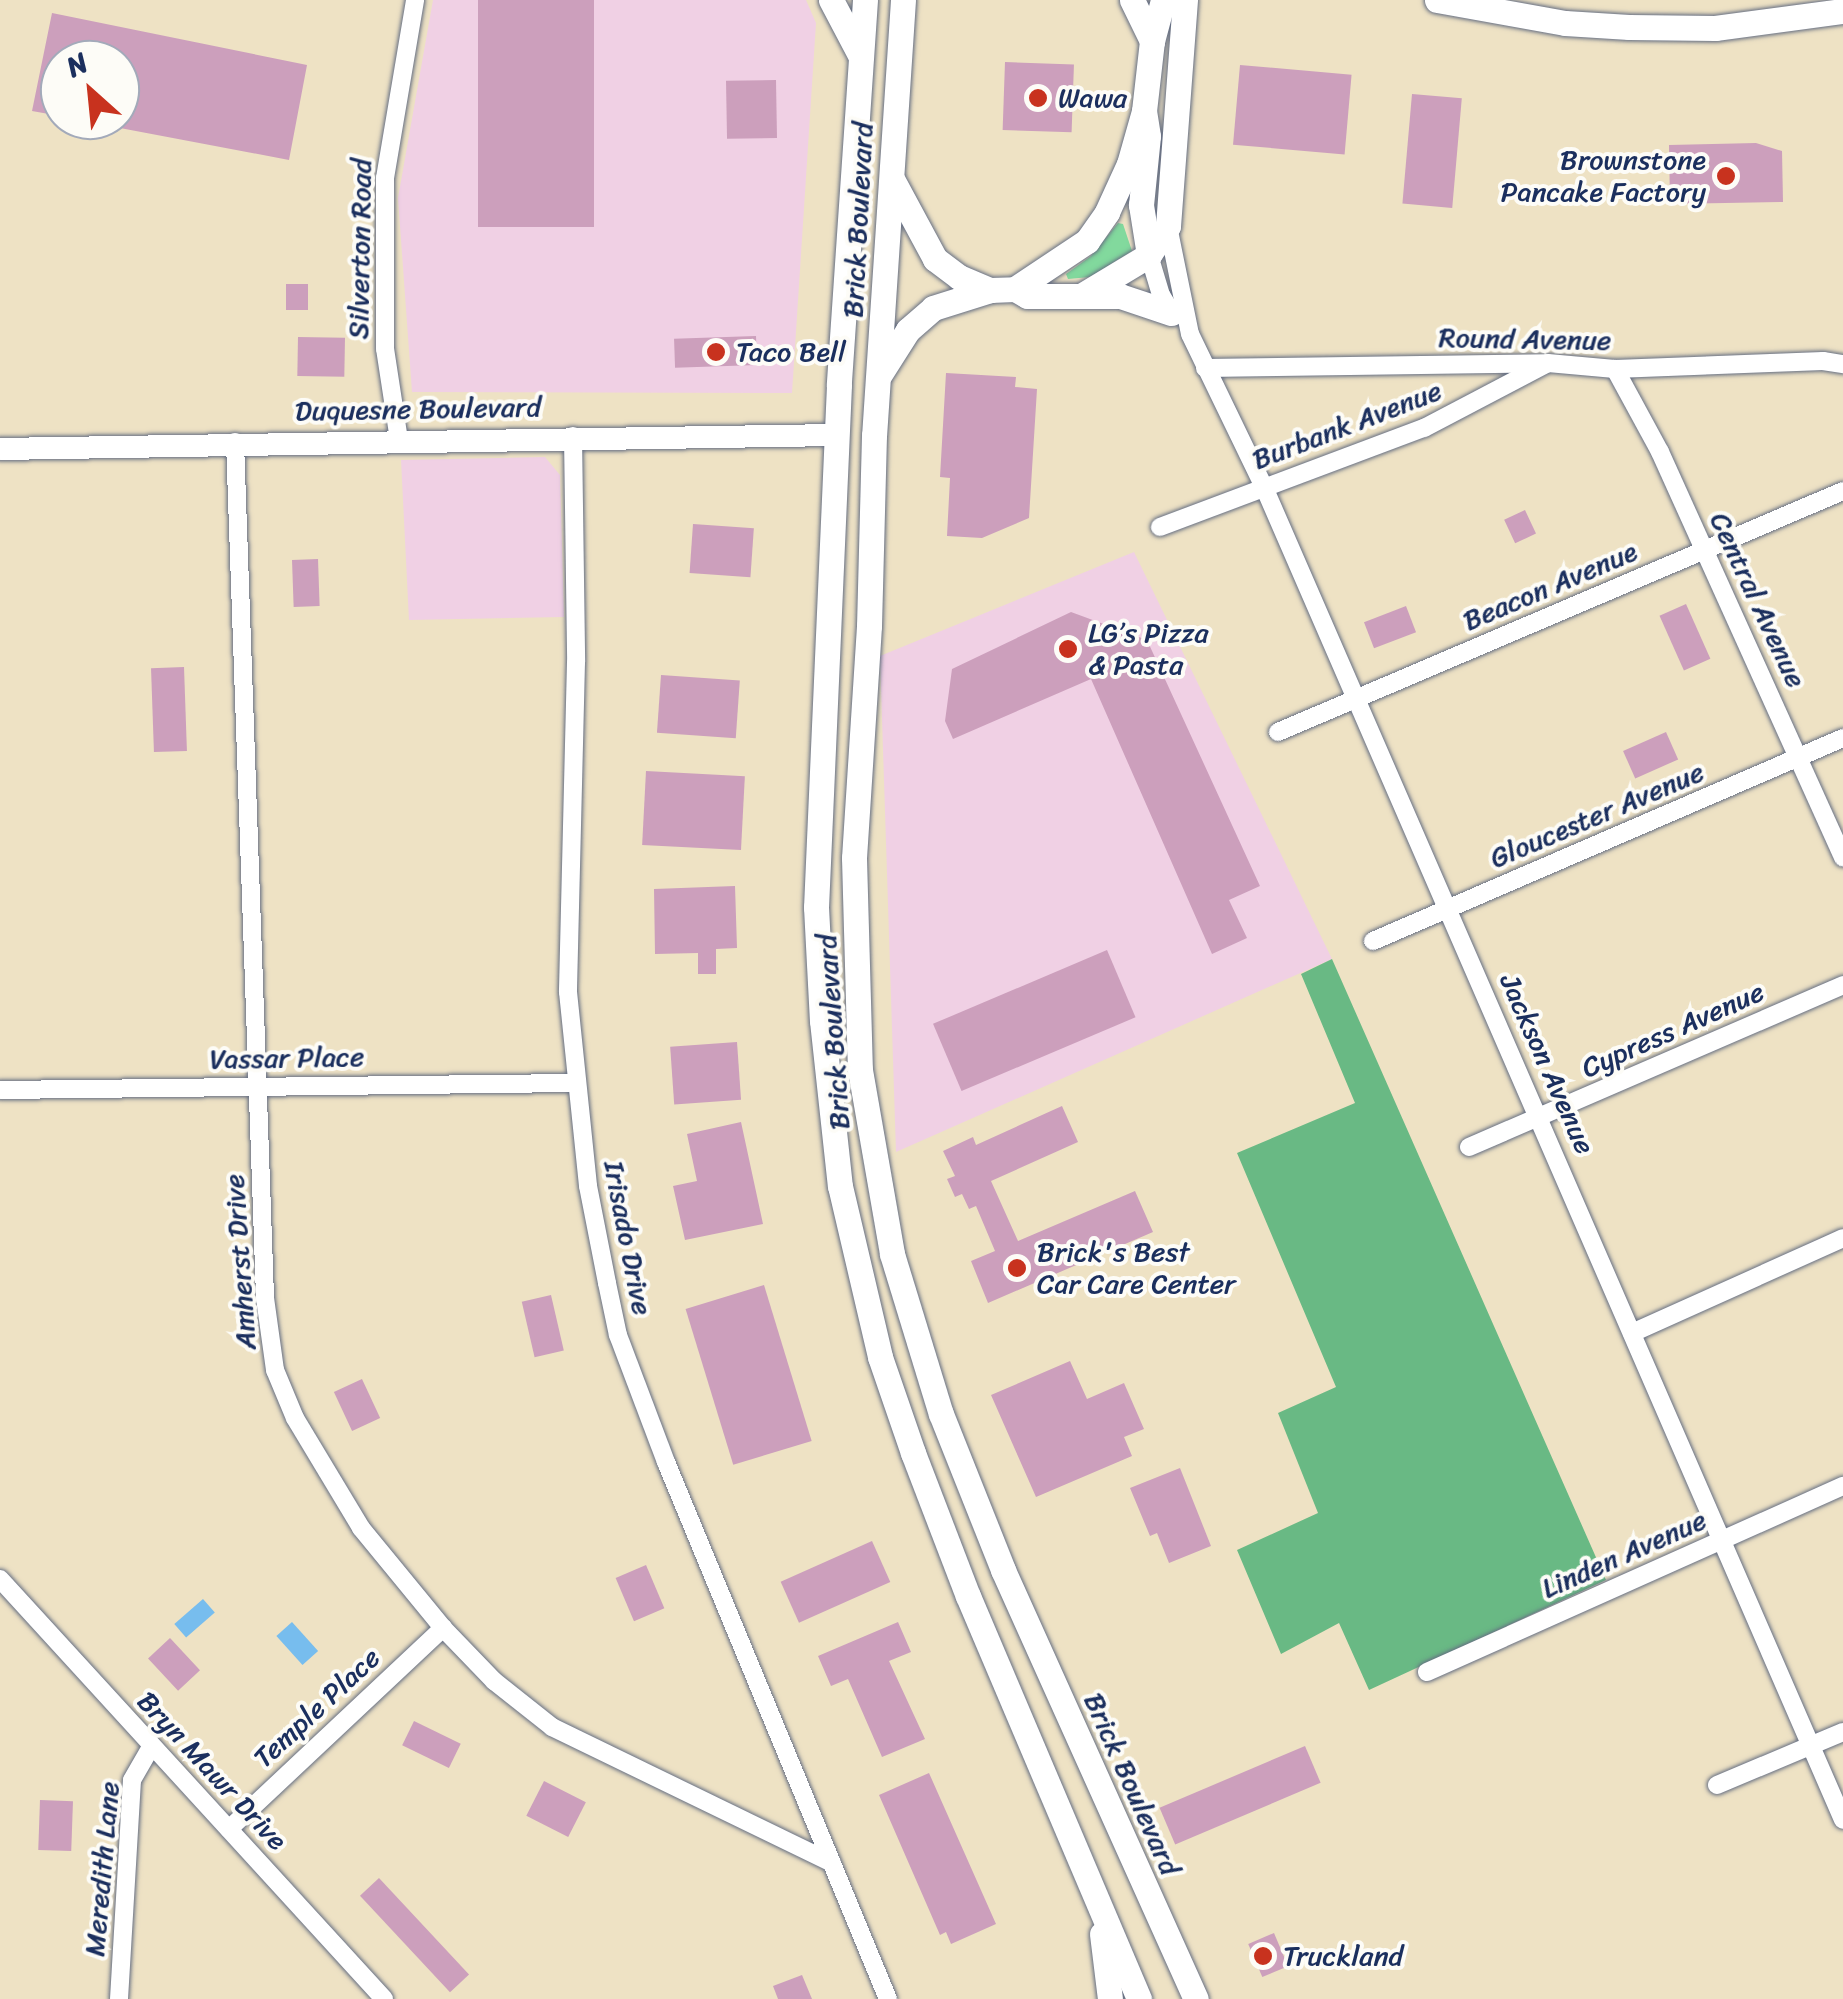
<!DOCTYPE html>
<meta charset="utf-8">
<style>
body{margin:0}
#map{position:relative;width:1843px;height:1999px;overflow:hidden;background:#eee2c4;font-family:Sriracha,sans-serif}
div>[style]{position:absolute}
.built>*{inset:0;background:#f0d0e4}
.green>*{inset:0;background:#82d99d}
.forest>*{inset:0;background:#69b984}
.water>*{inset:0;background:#77bdee;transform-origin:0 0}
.building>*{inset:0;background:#cc9fbc;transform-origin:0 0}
.roads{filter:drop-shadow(0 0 2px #656e82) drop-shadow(0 0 2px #656e82)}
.street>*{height:18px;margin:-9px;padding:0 9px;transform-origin:9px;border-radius:9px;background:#fff}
.secondary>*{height:22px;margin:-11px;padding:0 11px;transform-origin:11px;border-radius:11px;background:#fff}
.primary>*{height:25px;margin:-12.5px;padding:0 12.5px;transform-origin:12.5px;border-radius:12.5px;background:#fff}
.dots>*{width:28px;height:28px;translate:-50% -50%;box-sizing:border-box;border:5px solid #fdfcf7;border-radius:50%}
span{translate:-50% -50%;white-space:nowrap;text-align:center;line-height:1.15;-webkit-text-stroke:8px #fdfcf7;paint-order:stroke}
.poi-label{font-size:28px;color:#1b2f5e}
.left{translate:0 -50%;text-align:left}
.right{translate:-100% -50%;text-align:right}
.street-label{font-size:28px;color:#1b2f5e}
.north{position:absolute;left:40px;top:40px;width:100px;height:100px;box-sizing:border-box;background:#fdfcf7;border:2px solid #a3aaba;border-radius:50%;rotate:333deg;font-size:28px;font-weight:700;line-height:40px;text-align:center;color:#1b2f5e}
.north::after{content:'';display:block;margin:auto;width:35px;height:45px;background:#c8321e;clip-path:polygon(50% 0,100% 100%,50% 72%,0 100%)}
</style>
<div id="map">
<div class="built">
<div style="clip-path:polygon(433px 0,806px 0,816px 23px,792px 393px,412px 392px,398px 198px)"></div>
<div style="clip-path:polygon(545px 457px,560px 475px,564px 617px,409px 620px,401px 460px)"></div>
<div style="clip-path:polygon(1134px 552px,1332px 959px,896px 1152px,880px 656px)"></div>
</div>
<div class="green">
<div style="clip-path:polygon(1118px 223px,1123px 224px,1132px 251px,1090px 277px,1068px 279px,1066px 274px,1091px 256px)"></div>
</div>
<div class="forest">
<div style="clip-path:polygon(1332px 959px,1606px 1580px,1369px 1690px,1339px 1623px,1281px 1654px,1237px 1550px,1318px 1513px,1278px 1413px,1336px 1387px,1237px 1153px,1355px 1103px,1301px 974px)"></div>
</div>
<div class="water">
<div style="left:203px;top:1599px;width:18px;height:38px;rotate:49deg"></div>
<div style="left:292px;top:1622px;width:39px;height:21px;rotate:48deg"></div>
</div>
<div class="building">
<div style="left:478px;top:0;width:116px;height:227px"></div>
<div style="clip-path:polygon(52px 13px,307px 65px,289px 160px,120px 128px,120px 60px,60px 60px,60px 116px,32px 111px)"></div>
<div style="left:1005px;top:62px;width:69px;height:68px;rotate:2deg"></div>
<div style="left:1240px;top:65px;width:112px;height:80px;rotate:5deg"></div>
<div style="left:776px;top:80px;width:58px;height:50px;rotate:89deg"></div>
<div style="left:1412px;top:94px;width:50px;height:110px;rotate:5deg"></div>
<div style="clip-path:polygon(1756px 143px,1782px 151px,1783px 202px,1670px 204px,1669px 145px)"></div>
<div style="left:286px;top:284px;width:22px;height:26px"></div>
<div style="left:756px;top:336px;width:29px;height:82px;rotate:88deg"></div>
<div style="left:298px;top:337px;width:47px;height:39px;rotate:1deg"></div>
<div style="clip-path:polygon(946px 373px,1016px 377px,1015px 387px,1037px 389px,1029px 518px,982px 538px,947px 536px,950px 478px,940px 477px)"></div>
<div style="left:1525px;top:510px;width:26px;height:23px;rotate:65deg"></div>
<div style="left:693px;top:524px;width:61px;height:49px;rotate:4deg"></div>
<div style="left:318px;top:559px;width:47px;height:26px;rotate:88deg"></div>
<div style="left:1686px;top:604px;width:60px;height:29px;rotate:66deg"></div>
<div style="left:1406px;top:606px;width:28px;height:45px;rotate:69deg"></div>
<div style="clip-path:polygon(1071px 612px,1147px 640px,1260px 886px,1229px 900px,1247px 938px,1212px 954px,1091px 679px,953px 739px,945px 721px,952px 669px)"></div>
<div style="left:184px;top:667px;width:84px;height:33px;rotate:88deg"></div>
<div style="left:661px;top:675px;width:79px;height:58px;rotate:4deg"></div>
<div style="left:1666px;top:732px;width:30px;height:47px;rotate:66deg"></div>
<div style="left:646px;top:771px;width:99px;height:74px;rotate:3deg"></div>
<div style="clip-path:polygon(735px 886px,737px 948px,716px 949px,716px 974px,698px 974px,698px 953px,655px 954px,654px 889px)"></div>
<div style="left:1107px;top:950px;width:73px;height:189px;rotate:67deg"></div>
<div style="left:737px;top:1042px;width:58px;height:67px;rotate:86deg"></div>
<div style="clip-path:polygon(1062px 1106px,1078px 1142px,991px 1181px,1018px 1241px,1135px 1191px,1153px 1232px,988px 1303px,971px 1261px,995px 1251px,976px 1206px,969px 1209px,962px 1194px,955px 1197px,947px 1179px,955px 1176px,943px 1151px,973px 1137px,976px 1145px)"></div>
<div style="clip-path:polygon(741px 1122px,763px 1224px,685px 1240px,673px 1186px,697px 1181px,687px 1134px)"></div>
<div style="left:764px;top:1285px;width:163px;height:82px;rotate:73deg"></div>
<div style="left:551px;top:1295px;width:57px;height:30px;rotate:77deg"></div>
<div style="clip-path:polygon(1070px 1361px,1087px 1399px,1124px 1383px,1144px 1429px,1124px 1437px,1132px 1456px,1036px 1497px,991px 1395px)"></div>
<div style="left:362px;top:1379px;width:43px;height:31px;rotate:65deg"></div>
<div style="clip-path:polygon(1180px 1468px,1211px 1546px,1169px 1563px,1157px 1533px,1150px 1536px,1130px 1488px)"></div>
<div style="left:872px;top:1541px;width:45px;height:100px;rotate:66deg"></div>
<div style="left:646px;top:1565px;width:47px;height:33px;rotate:67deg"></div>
<div style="clip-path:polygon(898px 1622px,911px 1652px,889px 1661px,925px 1739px,882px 1757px,848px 1679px,831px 1686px,818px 1656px)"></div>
<div style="left:170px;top:1638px;width:44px;height:30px;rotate:47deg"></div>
<div style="left:414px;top:1721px;width:52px;height:27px;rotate:26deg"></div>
<div style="left:1305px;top:1746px;width:40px;height:158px;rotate:67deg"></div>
<div style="clip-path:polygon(929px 1773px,996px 1924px,951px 1944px,946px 1932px,940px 1935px,879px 1795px)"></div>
<div style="left:544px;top:1781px;width:47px;height:39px;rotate:27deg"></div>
<div style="left:40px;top:1800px;width:33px;height:50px;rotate:2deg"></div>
<div style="left:379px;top:1878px;width:132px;height:26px;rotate:47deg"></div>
<div style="left:1274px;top:1933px;width:36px;height:28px;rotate:67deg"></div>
<div style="clip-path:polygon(802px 1975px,812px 1999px,778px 1999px,773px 1986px)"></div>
</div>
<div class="roads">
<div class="street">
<div style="left:1168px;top:226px;width:110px;rotate:78.5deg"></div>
<div style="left:1190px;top:334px;width:170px;rotate:64.2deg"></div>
<div style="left:1264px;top:487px;width:1453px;rotate:66.52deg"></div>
<div style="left:1149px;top:255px;width:42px;rotate:73.3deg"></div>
<div style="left:1161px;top:295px;width:23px;rotate:59deg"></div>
<div style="left:1205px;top:368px;width:343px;rotate:-0.8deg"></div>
<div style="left:1548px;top:363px;width:67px;rotate:5.1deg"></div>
<div style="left:1615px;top:369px;width:208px;rotate:-2.2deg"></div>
<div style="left:1823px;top:361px;width:20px;rotate:9deg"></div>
<div style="left:1615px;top:369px;width:94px;rotate:61.5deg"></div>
<div style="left:1660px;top:452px;width:445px;rotate:65.7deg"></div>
<div style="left:573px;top:436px;width:226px;rotate:89.2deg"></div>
<div style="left:576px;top:662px;width:330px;rotate:91.4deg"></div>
<div style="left:568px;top:992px;width:195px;rotate:84.1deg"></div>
<div style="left:588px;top:1186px;width:99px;rotate:78.9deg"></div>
<div style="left:607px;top:1283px;width:53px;rotate:78.1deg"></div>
<div style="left:618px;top:1335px;width:136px;rotate:69.3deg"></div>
<div style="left:666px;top:1462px;width:581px;rotate:67.54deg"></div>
<div style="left:399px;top:440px;width:92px;rotate:-98.7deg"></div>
<div style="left:385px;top:349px;width:171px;rotate:-90deg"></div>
<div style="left:385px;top:178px;width:181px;rotate:-80.4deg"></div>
<div style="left:235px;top:442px;width:857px;rotate:87.99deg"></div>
<div style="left:265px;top:1298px;width:73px;rotate:82.1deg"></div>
<div style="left:275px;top:1370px;width:52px;rotate:67.4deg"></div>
<div style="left:295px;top:1418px;width:128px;rotate:59deg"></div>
<div style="left:361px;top:1528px;width:129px;rotate:50.6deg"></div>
<div style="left:443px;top:1628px;width:74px;rotate:46.1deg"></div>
<div style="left:494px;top:1681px;width:74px;rotate:38.4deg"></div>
<div style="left:552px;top:1727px;width:311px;rotate:25.9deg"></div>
<div style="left:1160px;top:527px;width:282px;rotate:-20.6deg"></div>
<div style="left:1424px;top:428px;width:138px;rotate:-27.7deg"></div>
<div style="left:1278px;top:732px;width:614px;rotate:-23.1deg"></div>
<div style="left:1373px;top:941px;width:512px;rotate:-23.36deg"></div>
<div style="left:0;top:1090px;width:575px;rotate:-0.7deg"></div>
<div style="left:1469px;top:1147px;width:408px;rotate:-23.4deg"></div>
<div style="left:1632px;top:1333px;width:231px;rotate:-24.2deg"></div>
<div style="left:0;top:1579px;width:569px;rotate:47.56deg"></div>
<div style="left:1427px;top:1672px;width:456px;rotate:-24.1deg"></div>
<div style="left:1717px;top:1785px;width:137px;rotate:-22.8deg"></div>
<div style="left:229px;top:1829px;width:294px;rotate:-43.2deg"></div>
<div style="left:119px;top:1999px;width:219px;rotate:-86.6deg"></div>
<div style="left:132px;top:1780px;width:38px;rotate:-60deg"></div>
</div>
<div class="secondary">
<div style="left:0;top:449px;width:837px;rotate:-0.96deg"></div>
</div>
<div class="primary">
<div style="left:831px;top:0;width:64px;rotate:62.2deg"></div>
<div style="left:865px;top:0;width:386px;rotate:93.9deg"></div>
<div style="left:839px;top:385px;width:523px;rotate:92.52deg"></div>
<div style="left:816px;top:907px;width:114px;rotate:87deg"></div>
<div style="left:822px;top:1021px;width:166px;rotate:83.8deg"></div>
<div style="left:840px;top:1186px;width:176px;rotate:76.8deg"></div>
<div style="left:880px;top:1357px;width:102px;rotate:71deg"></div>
<div style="left:913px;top:1453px;width:153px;rotate:69deg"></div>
<div style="left:968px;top:1596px;width:438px;rotate:67deg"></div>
<div style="left:903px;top:0;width:436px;rotate:93.8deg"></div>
<div style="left:874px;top:435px;width:191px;rotate:91.5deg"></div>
<div style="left:869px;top:626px;width:232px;rotate:93.7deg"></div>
<div style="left:854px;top:858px;width:212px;rotate:88.4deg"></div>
<div style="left:860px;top:1070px;width:187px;rotate:80.1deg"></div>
<div style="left:892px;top:1254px;width:167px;rotate:73deg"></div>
<div style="left:941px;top:1414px;width:168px;rotate:68.3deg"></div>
<div style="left:1003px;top:1570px;width:470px;rotate:65.8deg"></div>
<div style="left:1132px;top:0;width:46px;rotate:64deg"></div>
<div style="left:1437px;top:0;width:130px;rotate:10.2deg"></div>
<div style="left:1565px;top:23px;width:64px;rotate:3.6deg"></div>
<div style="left:1629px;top:27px;width:86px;rotate:0.7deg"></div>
<div style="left:1715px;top:28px;width:129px;rotate:-7.6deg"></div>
<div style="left:892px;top:179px;width:91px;rotate:61.7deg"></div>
<div style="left:935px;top:259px;width:30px;rotate:37deg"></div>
<div style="left:959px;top:277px;width:34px;rotate:23deg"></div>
<div style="left:1149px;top:255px;width:51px;rotate:-99.1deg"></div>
<div style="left:1141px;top:205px;width:69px;rotate:-84.2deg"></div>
<div style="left:1148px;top:136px;width:25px;rotate:-99deg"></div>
<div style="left:1144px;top:111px;width:70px;rotate:-83.5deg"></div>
<div style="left:1152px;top:41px;width:42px;rotate:-75deg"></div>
<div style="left:1015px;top:289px;width:14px;rotate:30deg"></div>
<div style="left:1027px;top:296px;width:93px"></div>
<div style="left:1120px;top:296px;width:54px;rotate:18.4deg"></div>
<div style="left:1081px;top:296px;width:79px;rotate:-31.1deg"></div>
<div style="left:1149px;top:255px;width:35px;rotate:-57deg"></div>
<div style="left:1168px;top:226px;width:227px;rotate:-85.7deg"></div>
<div style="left:880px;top:374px;width:52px;rotate:-57.5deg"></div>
<div style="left:908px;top:330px;width:33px;rotate:-41deg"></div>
<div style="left:933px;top:308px;width:60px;rotate:-17.5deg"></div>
<div style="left:990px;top:290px;width:25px;rotate:-2deg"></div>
<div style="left:1015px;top:289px;width:87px;rotate:-33.7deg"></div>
<div style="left:1087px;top:241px;width:35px;rotate:-55deg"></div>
<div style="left:1107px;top:212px;width:53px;rotate:-65.4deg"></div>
<div style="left:1129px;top:164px;width:55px;rotate:-74.2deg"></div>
<div style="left:1102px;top:1934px;width:65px;rotate:83deg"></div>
</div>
</div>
<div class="dots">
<div style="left:1038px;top:98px;background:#c8321e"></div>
<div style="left:1726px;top:176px;background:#c8321e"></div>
<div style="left:716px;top:352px;background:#c8321e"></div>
<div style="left:1068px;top:649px;background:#c8321e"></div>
<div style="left:1017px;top:1268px;background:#c8321e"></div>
<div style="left:1263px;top:1956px;background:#c8321e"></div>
</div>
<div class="poi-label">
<span class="left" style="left:1058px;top:98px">Wawa</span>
<span class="right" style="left:1706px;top:176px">Brownstone<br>Pancake Factory</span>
<span class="left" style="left:736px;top:352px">Taco Bell</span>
<span class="left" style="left:1088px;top:649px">LG’s Pizza<br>&amp; Pasta</span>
<span class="left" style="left:1037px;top:1268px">Brick's Best<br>Car Care Center</span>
<span class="left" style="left:1283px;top:1956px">Truckland</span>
</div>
<div class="street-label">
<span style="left:858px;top:220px;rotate:-87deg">Brick Boulevard</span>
<span style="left:360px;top:249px;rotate:-89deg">Silverton Road</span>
<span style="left:1525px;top:339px;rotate:1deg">Round Avenue</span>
<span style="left:418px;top:409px;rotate:-1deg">Duquesne Boulevard</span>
<span style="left:1347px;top:425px;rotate:-21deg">Burbank Avenue</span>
<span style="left:1550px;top:586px;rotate:-23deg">Beacon Avenue</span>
<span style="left:1758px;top:600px;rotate:65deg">Central Avenue</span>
<span style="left:1597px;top:815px;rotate:-23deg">Gloucester Avenue</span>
<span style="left:1673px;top:1030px;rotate:-24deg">Cypress Avenue</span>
<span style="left:833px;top:1032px;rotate:-94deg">Brick Boulevard</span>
<span style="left:287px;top:1058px;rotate:-1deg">Vassar Place</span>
<span style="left:1547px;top:1064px;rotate:66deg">Jackson Avenue</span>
<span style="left:628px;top:1238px;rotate:79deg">Irisado Drive</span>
<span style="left:240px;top:1262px;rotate:-94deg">Amherst Drive</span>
<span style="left:1624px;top:1554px;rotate:-24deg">Linden Avenue</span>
<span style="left:317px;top:1708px;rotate:-43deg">Temple Place</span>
<span style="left:212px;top:1771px;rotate:47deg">Bryn Mawr Drive</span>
<span style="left:1132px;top:1784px;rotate:66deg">Brick Boulevard</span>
<span style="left:102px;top:1869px;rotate:-85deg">Meredith Lane</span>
</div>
<div class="north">N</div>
</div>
